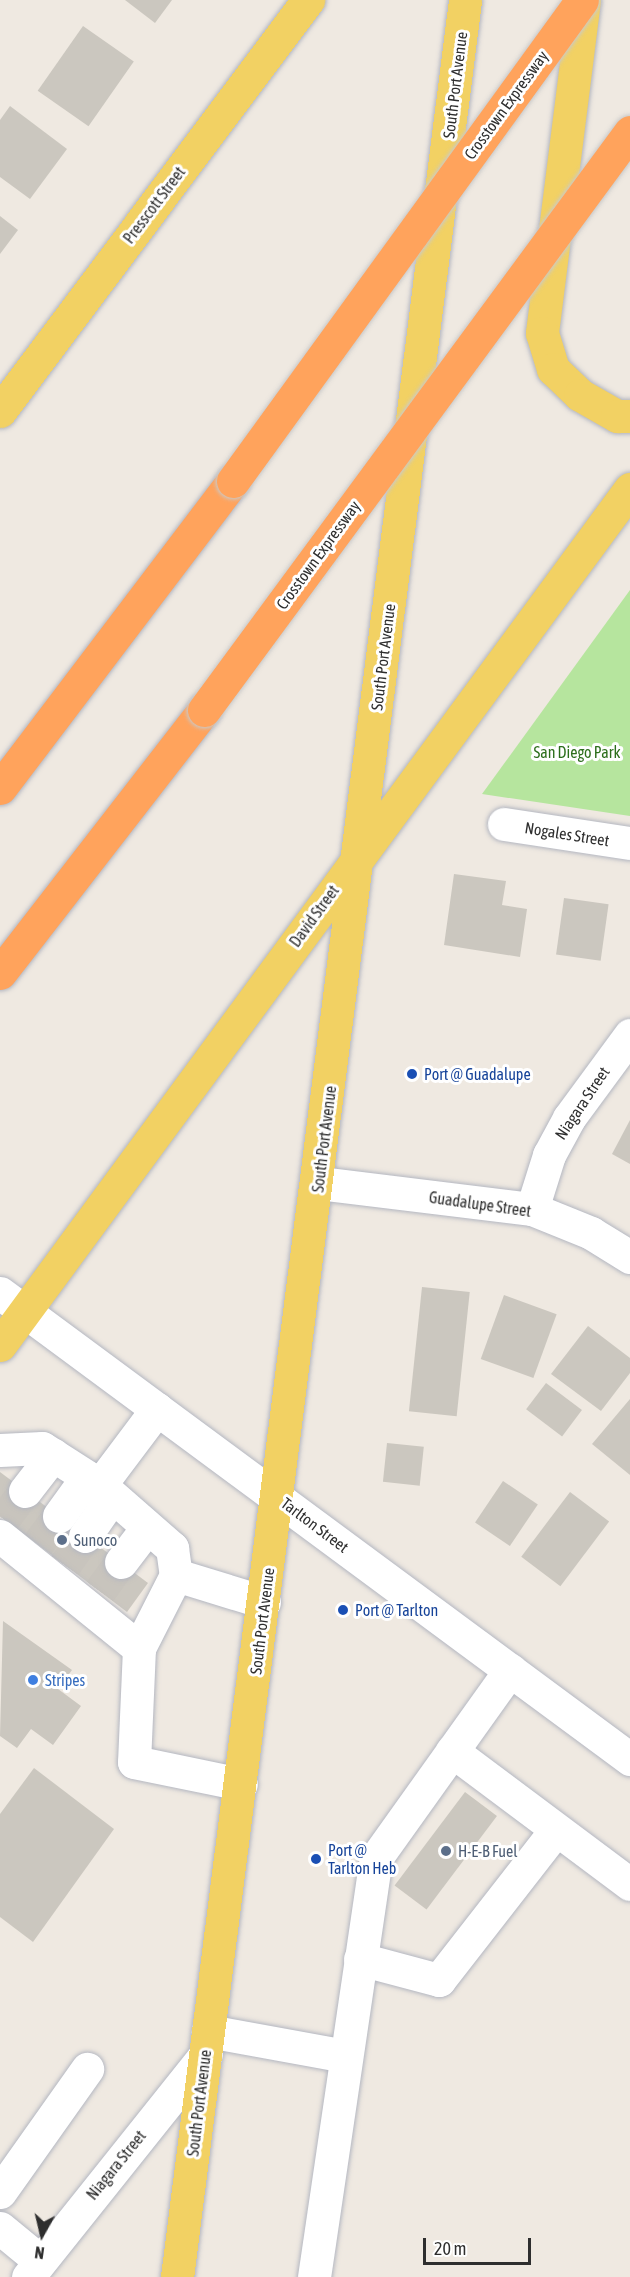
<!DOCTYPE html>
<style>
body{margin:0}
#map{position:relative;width:630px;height:2277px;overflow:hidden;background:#efe9e1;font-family:"Asap Condensed",sans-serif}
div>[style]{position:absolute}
.green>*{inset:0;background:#b6e59e}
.building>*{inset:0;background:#cbc7bf;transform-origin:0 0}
.minor-tunnel>*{height:33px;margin-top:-16.5px;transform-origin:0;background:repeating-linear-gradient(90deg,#c8c4bd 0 33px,transparent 0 49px)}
.roads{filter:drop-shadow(0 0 2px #b4b7c1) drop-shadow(0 0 2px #b4b7c1)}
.minor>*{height:33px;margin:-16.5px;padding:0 16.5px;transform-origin:16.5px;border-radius:16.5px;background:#fff}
.major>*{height:33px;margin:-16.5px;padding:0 16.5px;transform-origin:16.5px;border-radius:16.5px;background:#f2d163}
.highway>*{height:33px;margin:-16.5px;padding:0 16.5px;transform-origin:16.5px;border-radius:16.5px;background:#ffa35c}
.bridges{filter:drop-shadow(0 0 2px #c9c9c9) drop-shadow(0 0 2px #c9c9c9)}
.highway-bridge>*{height:33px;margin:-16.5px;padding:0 16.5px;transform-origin:16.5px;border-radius:16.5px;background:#ffa35c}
.dots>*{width:16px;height:16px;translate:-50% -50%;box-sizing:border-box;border:3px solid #fff;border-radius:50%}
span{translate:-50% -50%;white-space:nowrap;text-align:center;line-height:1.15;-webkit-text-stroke:6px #fff;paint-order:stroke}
.street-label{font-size:16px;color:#2e2e2e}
.park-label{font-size:16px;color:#2c6e1b}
.transit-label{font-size:16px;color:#164399}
.left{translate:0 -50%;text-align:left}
.service-label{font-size:16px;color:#4e5e75}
.shop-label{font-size:16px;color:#366cbe}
.north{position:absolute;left:12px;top:2205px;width:60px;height:60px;-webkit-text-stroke:4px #fff;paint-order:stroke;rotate:188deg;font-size:16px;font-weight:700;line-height:24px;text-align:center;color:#2e2e2e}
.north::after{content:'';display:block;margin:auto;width:21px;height:27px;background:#2e2e2e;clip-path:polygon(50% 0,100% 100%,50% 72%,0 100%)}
.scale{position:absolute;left:423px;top:2238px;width:108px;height:27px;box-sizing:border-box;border:3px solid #2e2e2e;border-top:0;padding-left:8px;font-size:18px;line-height:21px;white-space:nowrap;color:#2e2e2e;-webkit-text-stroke:4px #fff;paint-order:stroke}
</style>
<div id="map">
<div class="green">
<div style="clip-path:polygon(630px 590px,630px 816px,482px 794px)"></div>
</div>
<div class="building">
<div style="clip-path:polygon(125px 0,172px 0,155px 23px)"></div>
<div style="left:83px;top:26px;width:62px;height:79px;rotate:35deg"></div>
<div style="clip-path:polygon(10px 106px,67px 149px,30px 199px,0 177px,0 120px)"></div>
<div style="clip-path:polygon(0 216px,18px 230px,0 254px)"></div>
<div style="clip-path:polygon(454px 874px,506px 881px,502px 905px,527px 909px,520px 957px,444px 945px)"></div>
<div style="left:564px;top:898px;width:45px;height:57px;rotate:8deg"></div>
<div style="clip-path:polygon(630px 1120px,630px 1164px,612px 1154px)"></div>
<div style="left:422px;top:1287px;width:48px;height:125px;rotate:6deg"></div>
<div style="left:504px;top:1295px;width:56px;height:68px;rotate:20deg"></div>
<div style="clip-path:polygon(588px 1326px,630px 1358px,630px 1373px,601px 1411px,551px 1374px)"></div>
<div style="left:546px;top:1383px;width:45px;height:33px;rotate:37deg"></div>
<div style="clip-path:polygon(630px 1399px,630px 1475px,592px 1444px)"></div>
<div style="left:387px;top:1443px;width:37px;height:39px;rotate:6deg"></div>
<div style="clip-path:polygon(0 1472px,148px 1583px,127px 1612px,0 1516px)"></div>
<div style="left:503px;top:1481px;width:42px;height:50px;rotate:34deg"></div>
<div style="left:570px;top:1492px;width:49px;height:81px;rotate:37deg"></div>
<div style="clip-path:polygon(3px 1621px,72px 1670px,58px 1689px,81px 1706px,53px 1745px,31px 1729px,17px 1748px,0 1736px)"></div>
<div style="clip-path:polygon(34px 1768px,114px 1829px,33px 1942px,0 1917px,0 1814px)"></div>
<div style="left:465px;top:1792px;width:40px;height:117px;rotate:37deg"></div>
</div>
<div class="minor-tunnel">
<div style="left:4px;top:1519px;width:35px;rotate:-53deg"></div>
<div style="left:38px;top:1544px;width:35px;rotate:-53deg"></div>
<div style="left:65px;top:1565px;width:35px;rotate:-55deg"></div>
<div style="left:100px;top:1591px;width:36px;rotate:-54deg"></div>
</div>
<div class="roads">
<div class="minor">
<div style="left:504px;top:824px;width:127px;rotate:8.6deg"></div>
<div style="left:319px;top:1183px;width:215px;rotate:7deg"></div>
<div style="left:532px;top:1209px;width:64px;rotate:22.1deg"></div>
<div style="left:591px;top:1233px;width:46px;rotate:31.6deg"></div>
<div style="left:532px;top:1209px;width:57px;rotate:-72.5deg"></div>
<div style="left:549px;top:1155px;width:42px;rotate:-61.6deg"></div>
<div style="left:569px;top:1118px;width:103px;rotate:-53.7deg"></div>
<div style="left:0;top:1293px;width:784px;rotate:36.49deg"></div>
<div style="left:0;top:1450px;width:42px;rotate:-2.7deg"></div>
<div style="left:42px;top:1448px;width:69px;rotate:32.5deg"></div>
<div style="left:100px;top:1485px;width:96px;rotate:41.2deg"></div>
<div style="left:172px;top:1548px;width:27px;rotate:82deg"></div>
<div style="left:100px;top:1485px;width:95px;rotate:-53.1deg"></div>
<div style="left:25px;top:1491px;width:46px;rotate:-52.1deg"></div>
<div style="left:59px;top:1516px;width:48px;rotate:-54.3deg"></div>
<div style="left:0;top:1536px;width:179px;rotate:38.9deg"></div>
<div style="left:139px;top:1648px;width:114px;rotate:92.5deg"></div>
<div style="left:134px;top:1762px;width:109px;rotate:11.6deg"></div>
<div style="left:85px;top:1536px;width:47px;rotate:-55.3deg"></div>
<div style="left:121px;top:1562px;width:43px;rotate:-52.6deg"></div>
<div style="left:139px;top:1648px;width:82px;rotate:-63.1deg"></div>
<div style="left:176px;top:1575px;width:92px;rotate:17.1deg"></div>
<div style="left:452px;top:1751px;width:222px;rotate:36.8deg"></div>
<div style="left:360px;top:1959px;width:82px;rotate:14.9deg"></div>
<div style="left:439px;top:1980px;width:189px;rotate:-52.1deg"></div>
<div style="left:208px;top:2031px;width:140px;rotate:10.3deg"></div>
<div style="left:0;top:2192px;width:151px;rotate:-54.7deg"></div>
<div style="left:0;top:2228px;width:52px;rotate:39.5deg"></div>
<div style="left:28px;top:2277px;width:285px;rotate:-51.4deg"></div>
<div style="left:314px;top:2277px;width:424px;rotate:-81.6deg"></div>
<div style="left:376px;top:1858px;width:231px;rotate:-54.5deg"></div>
</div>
<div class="major">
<div style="left:584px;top:0;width:336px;rotate:97.2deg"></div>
<div style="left:542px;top:333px;width:38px;rotate:73deg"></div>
<div style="left:553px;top:369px;width:37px;rotate:44deg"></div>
<div style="left:580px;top:395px;width:43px;rotate:29.6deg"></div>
<div style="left:617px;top:416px;width:13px"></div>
<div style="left:0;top:411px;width:514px;rotate:-53.15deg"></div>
<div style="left:0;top:1345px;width:1063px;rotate:-53.65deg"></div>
<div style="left:177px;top:2277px;width:2295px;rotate:-82.79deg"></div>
</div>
<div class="highway">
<div style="left:0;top:788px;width:385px;rotate:-52.8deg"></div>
<div style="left:0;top:973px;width:333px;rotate:-52.2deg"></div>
</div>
</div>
<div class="bridges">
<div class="highway-bridge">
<div style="left:233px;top:481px;width:594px;rotate:-54.04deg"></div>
<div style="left:204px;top:710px;width:718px;rotate:-53.61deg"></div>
</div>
</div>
<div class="dots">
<div style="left:412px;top:1074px;background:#1a4fb4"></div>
<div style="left:62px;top:1540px;background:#5c6f8a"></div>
<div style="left:343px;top:1610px;background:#1a4fb4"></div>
<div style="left:33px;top:1680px;background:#3f7fe0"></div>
<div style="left:446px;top:1851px;background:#5c6f8a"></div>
<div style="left:316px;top:1859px;background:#1a4fb4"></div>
</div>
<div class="street-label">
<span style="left:455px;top:85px;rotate:-83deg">South Port Avenue</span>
<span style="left:506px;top:105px;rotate:-54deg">Crosstown Expressway</span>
<span style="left:154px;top:205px;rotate:-53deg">Presscott Street</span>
<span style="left:318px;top:555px;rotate:-54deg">Crosstown Expressway</span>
<span style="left:383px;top:657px;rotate:-83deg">South Port Avenue</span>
<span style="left:567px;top:834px;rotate:9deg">Nogales Street</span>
<span style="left:314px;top:916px;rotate:-54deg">David Street</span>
<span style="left:582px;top:1103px;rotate:-56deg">Niagara Street</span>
<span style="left:324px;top:1139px;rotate:-83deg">South Port Avenue</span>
<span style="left:480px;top:1204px;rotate:8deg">Guadalupe Street</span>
<span style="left:315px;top:1525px;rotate:37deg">Tarlton Street</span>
<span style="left:262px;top:1621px;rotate:-83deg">South Port Avenue</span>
<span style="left:199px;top:2103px;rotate:-83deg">South Port Avenue</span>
<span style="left:116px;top:2165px;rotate:-51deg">Niagara Street</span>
</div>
<div class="park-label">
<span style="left:577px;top:752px">San Diego Park</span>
</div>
<div class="transit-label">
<span class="left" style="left:424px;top:1074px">Port @ Guadalupe</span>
<span class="left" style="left:355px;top:1610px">Port @ Tarlton</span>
<span class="left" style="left:328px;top:1859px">Port @<br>Tarlton Heb</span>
</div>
<div class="service-label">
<span class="left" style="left:74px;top:1540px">Sunoco</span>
<span class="left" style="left:458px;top:1851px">H-E-B Fuel</span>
</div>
<div class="shop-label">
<span class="left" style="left:45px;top:1680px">Stripes</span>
</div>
<div class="north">N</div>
<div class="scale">20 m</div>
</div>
